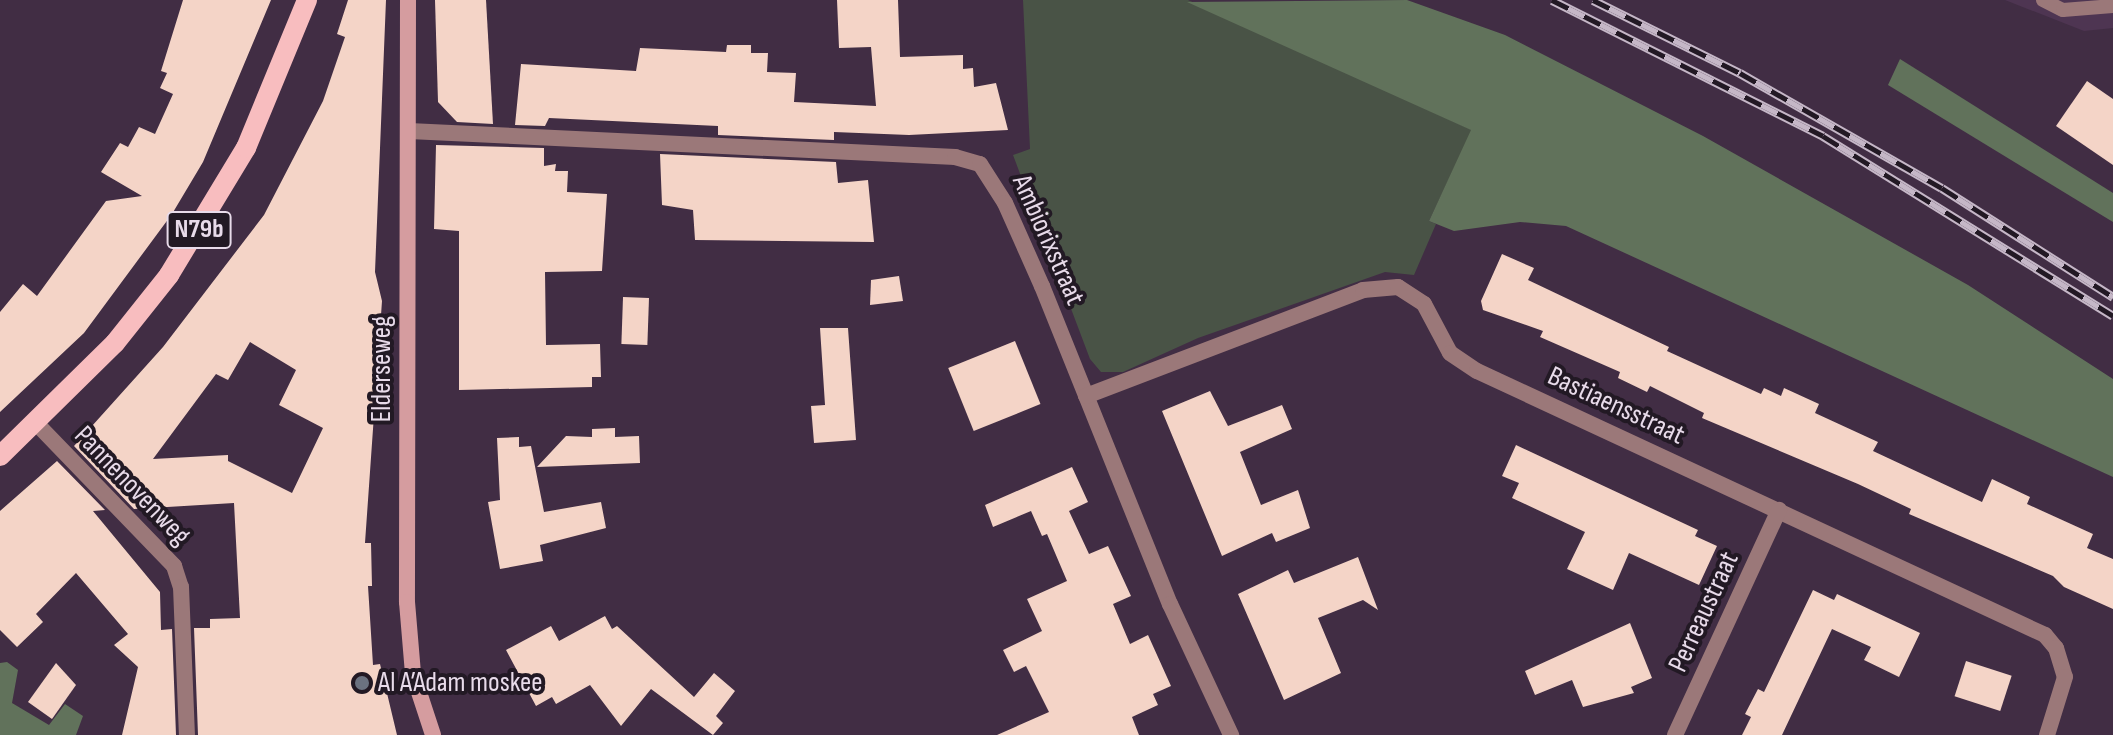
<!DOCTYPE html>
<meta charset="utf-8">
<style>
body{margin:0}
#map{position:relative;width:2113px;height:735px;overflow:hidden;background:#412d44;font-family:"Sofia Sans Condensed",sans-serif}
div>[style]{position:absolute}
.built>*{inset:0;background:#4e3552}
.green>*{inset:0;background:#495346}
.forest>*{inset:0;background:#61725b}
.building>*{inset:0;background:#f4d4c7;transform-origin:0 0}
.lane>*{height:14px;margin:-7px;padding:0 7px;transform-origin:7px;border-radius:7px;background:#9b7879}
.street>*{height:16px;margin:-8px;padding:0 8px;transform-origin:8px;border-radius:8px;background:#9b7879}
.secondary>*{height:16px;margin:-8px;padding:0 8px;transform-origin:8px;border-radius:8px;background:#d59c9f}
.primary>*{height:20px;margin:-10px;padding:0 10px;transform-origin:10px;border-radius:10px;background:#f8bdbf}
.rail>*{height:9px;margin-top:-4.5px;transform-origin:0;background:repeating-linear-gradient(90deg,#221924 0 18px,#c5b7c7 0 36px);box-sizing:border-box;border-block:2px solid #c5b7c7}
.dots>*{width:22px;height:22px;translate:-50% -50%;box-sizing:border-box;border:4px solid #221924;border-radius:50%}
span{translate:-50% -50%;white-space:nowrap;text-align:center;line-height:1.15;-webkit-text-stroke:8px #221924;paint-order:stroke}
.shield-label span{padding:2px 6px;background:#221924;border:2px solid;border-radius:6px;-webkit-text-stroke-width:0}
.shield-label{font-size:26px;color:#e8dbea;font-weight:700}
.street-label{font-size:28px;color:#e8dbea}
.poi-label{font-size:28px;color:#e8dbea}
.left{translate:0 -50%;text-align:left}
</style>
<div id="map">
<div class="built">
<div style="clip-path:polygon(2005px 0,2113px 0,2113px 28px,2084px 31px)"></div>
</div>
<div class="green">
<div style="clip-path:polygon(1023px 0,1188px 0,1472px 130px,1429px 221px,1436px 224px,1414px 275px,1385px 272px,1198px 338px,1123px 372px,1101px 372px,1090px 359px,1013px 155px,1030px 149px)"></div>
</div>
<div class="forest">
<div style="clip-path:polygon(1407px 0,1505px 35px,1703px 136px,1968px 285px,2113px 379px,2113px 477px,1566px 226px,1520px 222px,1454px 231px,1429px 221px,1471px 130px,1187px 2px)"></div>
<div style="clip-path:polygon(1900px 59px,2113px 193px,2113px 222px,1888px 85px)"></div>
<div style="clip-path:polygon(7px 662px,18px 670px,12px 703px,49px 725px,65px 704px,83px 716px,76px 735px,0 735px,0 663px)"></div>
</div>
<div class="building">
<div style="clip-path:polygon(183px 0,271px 0,203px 162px,172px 214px,84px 333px,0 412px,0 312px,23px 284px,37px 296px,106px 201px,142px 196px,101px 172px,120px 143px,128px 147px,139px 127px,155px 134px,173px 94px,160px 88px,167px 73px,161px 71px)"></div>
<div style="clip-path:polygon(evenodd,348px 0,386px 0,375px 272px,382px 301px,365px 543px,371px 543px,372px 586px,368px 586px,373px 665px,380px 664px,397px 735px,198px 735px,194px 628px,210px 628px,210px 619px,240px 618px,234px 503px,134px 509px,74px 446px,163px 347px,264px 215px,323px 101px,345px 37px,337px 34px,348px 0,250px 342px,296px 370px,279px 405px,323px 428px,292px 493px,228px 461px,228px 455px,153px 459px,216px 374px,228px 380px,250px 342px)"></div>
<div style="clip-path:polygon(435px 0,486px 0,493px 124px,457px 122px,438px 102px)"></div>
<div style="clip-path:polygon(837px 0,898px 0,900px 57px,963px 55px,963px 69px,973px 68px,974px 87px,996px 83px,1008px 130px,909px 135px,834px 132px,834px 140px,718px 135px,718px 126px,549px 118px,545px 126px,515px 125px,521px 64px,636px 71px,640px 48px,726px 52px,727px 45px,751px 45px,751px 53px,768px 53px,767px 72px,796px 73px,794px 102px,876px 106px,871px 47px,839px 48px)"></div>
<div style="clip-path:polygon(2087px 81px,2113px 99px,2113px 165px,2056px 126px)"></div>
<div style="clip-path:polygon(436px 145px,544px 148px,544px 166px,556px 164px,555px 171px,568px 171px,567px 192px,607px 194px,602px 271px,545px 272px,546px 345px,600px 344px,601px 377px,592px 377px,592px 387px,459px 390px,459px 231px,434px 229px)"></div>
<div style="clip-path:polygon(660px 154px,836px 162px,838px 183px,868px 180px,874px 242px,695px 240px,693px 210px,662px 205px)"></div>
<div style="clip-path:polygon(1502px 254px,1534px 268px,1528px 280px,1669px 347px,1667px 351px,1761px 394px,1764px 388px,1781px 396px,1784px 388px,1819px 404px,1815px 413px,1878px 442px,1873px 451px,1982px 502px,1992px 479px,2030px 497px,2027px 504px,2093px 534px,2087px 548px,2113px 559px,2113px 609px,2064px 587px,2053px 576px,1909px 514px,1911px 509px,1858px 484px,1702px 418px,1704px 413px,1650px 386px,1647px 392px,1618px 378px,1620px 372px,1540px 337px,1543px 331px,1483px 310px,1481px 301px)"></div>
<div style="clip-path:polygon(899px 276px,903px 301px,870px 305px,871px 280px)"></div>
<div style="left:649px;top:298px;width:47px;height:26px;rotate:92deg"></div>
<div style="clip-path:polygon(820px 328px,848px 328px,856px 440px,814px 443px,811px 406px,825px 405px)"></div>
<div style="left:1015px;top:341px;width:68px;height:72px;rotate:68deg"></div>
<div style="clip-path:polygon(1210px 391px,1228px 426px,1282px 405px,1292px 429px,1240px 452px,1261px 505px,1298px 490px,1310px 528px,1276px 542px,1272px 533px,1222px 556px,1162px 411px)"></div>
<div style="clip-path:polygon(615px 428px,615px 437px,639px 436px,640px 463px,537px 467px,566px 436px,592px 437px,592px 429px)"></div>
<div style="clip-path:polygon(519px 437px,519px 447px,531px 446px,544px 512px,601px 502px,606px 528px,540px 545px,543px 561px,500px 569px,488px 502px,500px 500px,497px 438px)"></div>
<div style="clip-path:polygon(1516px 445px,1698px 530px,1695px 536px,1717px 546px,1699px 585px,1629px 553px,1613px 590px,1567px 569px,1585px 532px,1512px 498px,1519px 483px,1502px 476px)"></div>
<div style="clip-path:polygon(57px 461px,105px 510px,93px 511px,160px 592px,161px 630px,172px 629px,176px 735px,122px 735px,138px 667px,114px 645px,128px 634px,76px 573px,36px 614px,43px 622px,17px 647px,0 630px,0 511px)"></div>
<div style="clip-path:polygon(1072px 467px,1088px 502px,1069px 511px,1089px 554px,1108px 546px,1131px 596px,1113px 604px,1130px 644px,1148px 635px,1171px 686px,1153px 694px,1158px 705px,1132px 717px,1139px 735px,997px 735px,1049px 712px,1026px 666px,1014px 672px,1003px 650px,1042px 631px,1027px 599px,1067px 581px,1047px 534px,1042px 536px,1031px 511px,993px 527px,985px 505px)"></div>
<div style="clip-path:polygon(1358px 557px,1378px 610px,1363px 600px,1318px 618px,1341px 673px,1284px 700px,1238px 594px,1288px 570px,1294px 583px)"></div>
<div style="clip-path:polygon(1813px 590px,1834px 600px,1837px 594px,1920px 633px,1899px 677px,1864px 660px,1871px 647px,1832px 629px,1782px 735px,1742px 735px,1751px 717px,1745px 714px,1758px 689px,1764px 692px)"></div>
<div style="clip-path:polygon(605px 616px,612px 629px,617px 626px,694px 697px,714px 673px,735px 691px,716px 716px,723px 723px,713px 735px,651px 689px,621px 726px,590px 685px,556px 704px,552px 697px,536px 706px,506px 650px,551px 626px,559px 641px)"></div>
<div style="clip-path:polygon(1630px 623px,1652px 678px,1631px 687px,1634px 693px,1583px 707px,1572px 680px,1535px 695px,1525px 671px)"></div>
<div style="left:1966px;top:661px;width:48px;height:37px;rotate:18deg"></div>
<div style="clip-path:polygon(56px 663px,76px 685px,52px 719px,28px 702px)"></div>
</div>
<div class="lane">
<div style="left:2043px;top:0;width:22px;rotate:27deg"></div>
<div style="left:2063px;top:10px;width:50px;rotate:-4.6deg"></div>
</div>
<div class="street">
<div style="left:409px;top:131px;width:547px;rotate:2.73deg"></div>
<div style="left:955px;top:157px;width:26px;rotate:16deg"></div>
<div style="left:980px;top:164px;width:46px;rotate:57.3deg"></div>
<div style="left:1005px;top:203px;width:91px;rotate:66deg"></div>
<div style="left:1042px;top:286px;width:343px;rotate:68.1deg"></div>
<div style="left:1170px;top:604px;width:145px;rotate:65deg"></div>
<div style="left:1086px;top:396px;width:297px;rotate:-20.9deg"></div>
<div style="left:1363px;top:290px;width:35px;rotate:-5deg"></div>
<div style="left:1398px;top:287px;width:31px;rotate:33deg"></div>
<div style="left:1424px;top:304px;width:55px;rotate:62deg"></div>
<div style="left:1450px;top:353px;width:32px;rotate:34deg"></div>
<div style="left:1477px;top:371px;width:626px;rotate:24.93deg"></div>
<div style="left:2045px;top:635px;width:17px;rotate:50deg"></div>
<div style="left:2056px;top:648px;width:30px;rotate:73deg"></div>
<div style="left:2065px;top:677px;width:61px;rotate:107.2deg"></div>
<div style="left:36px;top:423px;width:199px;rotate:46deg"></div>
<div style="left:174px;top:566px;width:22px;rotate:72deg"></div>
<div style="left:181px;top:587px;width:148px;rotate:87.7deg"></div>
<div style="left:1675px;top:735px;width:248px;rotate:-65.2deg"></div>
</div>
<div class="secondary">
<div style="left:408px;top:0;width:602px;rotate:90.1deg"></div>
<div style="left:407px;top:602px;width:72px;rotate:85.2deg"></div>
<div style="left:413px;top:674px;width:64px;rotate:71.8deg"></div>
</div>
<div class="primary">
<div style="left:0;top:456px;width:161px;rotate:-44.5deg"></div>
<div style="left:115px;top:343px;width:87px;rotate:-51.5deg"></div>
<div style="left:169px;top:275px;width:149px;rotate:-58.8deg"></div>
<div style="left:246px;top:148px;width:160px;rotate:-67.6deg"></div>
</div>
<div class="rail">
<div style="left:1552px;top:0;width:303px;rotate:26.6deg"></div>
<div style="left:1823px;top:136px;width:341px;rotate:31.8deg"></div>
<div style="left:1593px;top:0;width:164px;rotate:26.4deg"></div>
<div style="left:1740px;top:73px;width:232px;rotate:29.7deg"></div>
<div style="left:1942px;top:188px;width:203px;rotate:32.5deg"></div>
</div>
<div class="dots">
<div style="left:362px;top:683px;background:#6b7280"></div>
</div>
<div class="shield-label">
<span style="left:199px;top:230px">N79b</span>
</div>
<div class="street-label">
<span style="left:1048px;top:240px;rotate:66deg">Ambiorixstraat</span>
<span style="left:382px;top:369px;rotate:-90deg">Elderseweg</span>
<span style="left:1616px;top:406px;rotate:25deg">Bastiaensstraat</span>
<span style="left:132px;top:486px;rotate:46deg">Pannenovenweg</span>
<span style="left:1704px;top:612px;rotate:-65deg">Perreaustraat</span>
</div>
<div class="poi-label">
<span class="left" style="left:378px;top:683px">Al A’Adam moskee</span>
</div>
</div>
